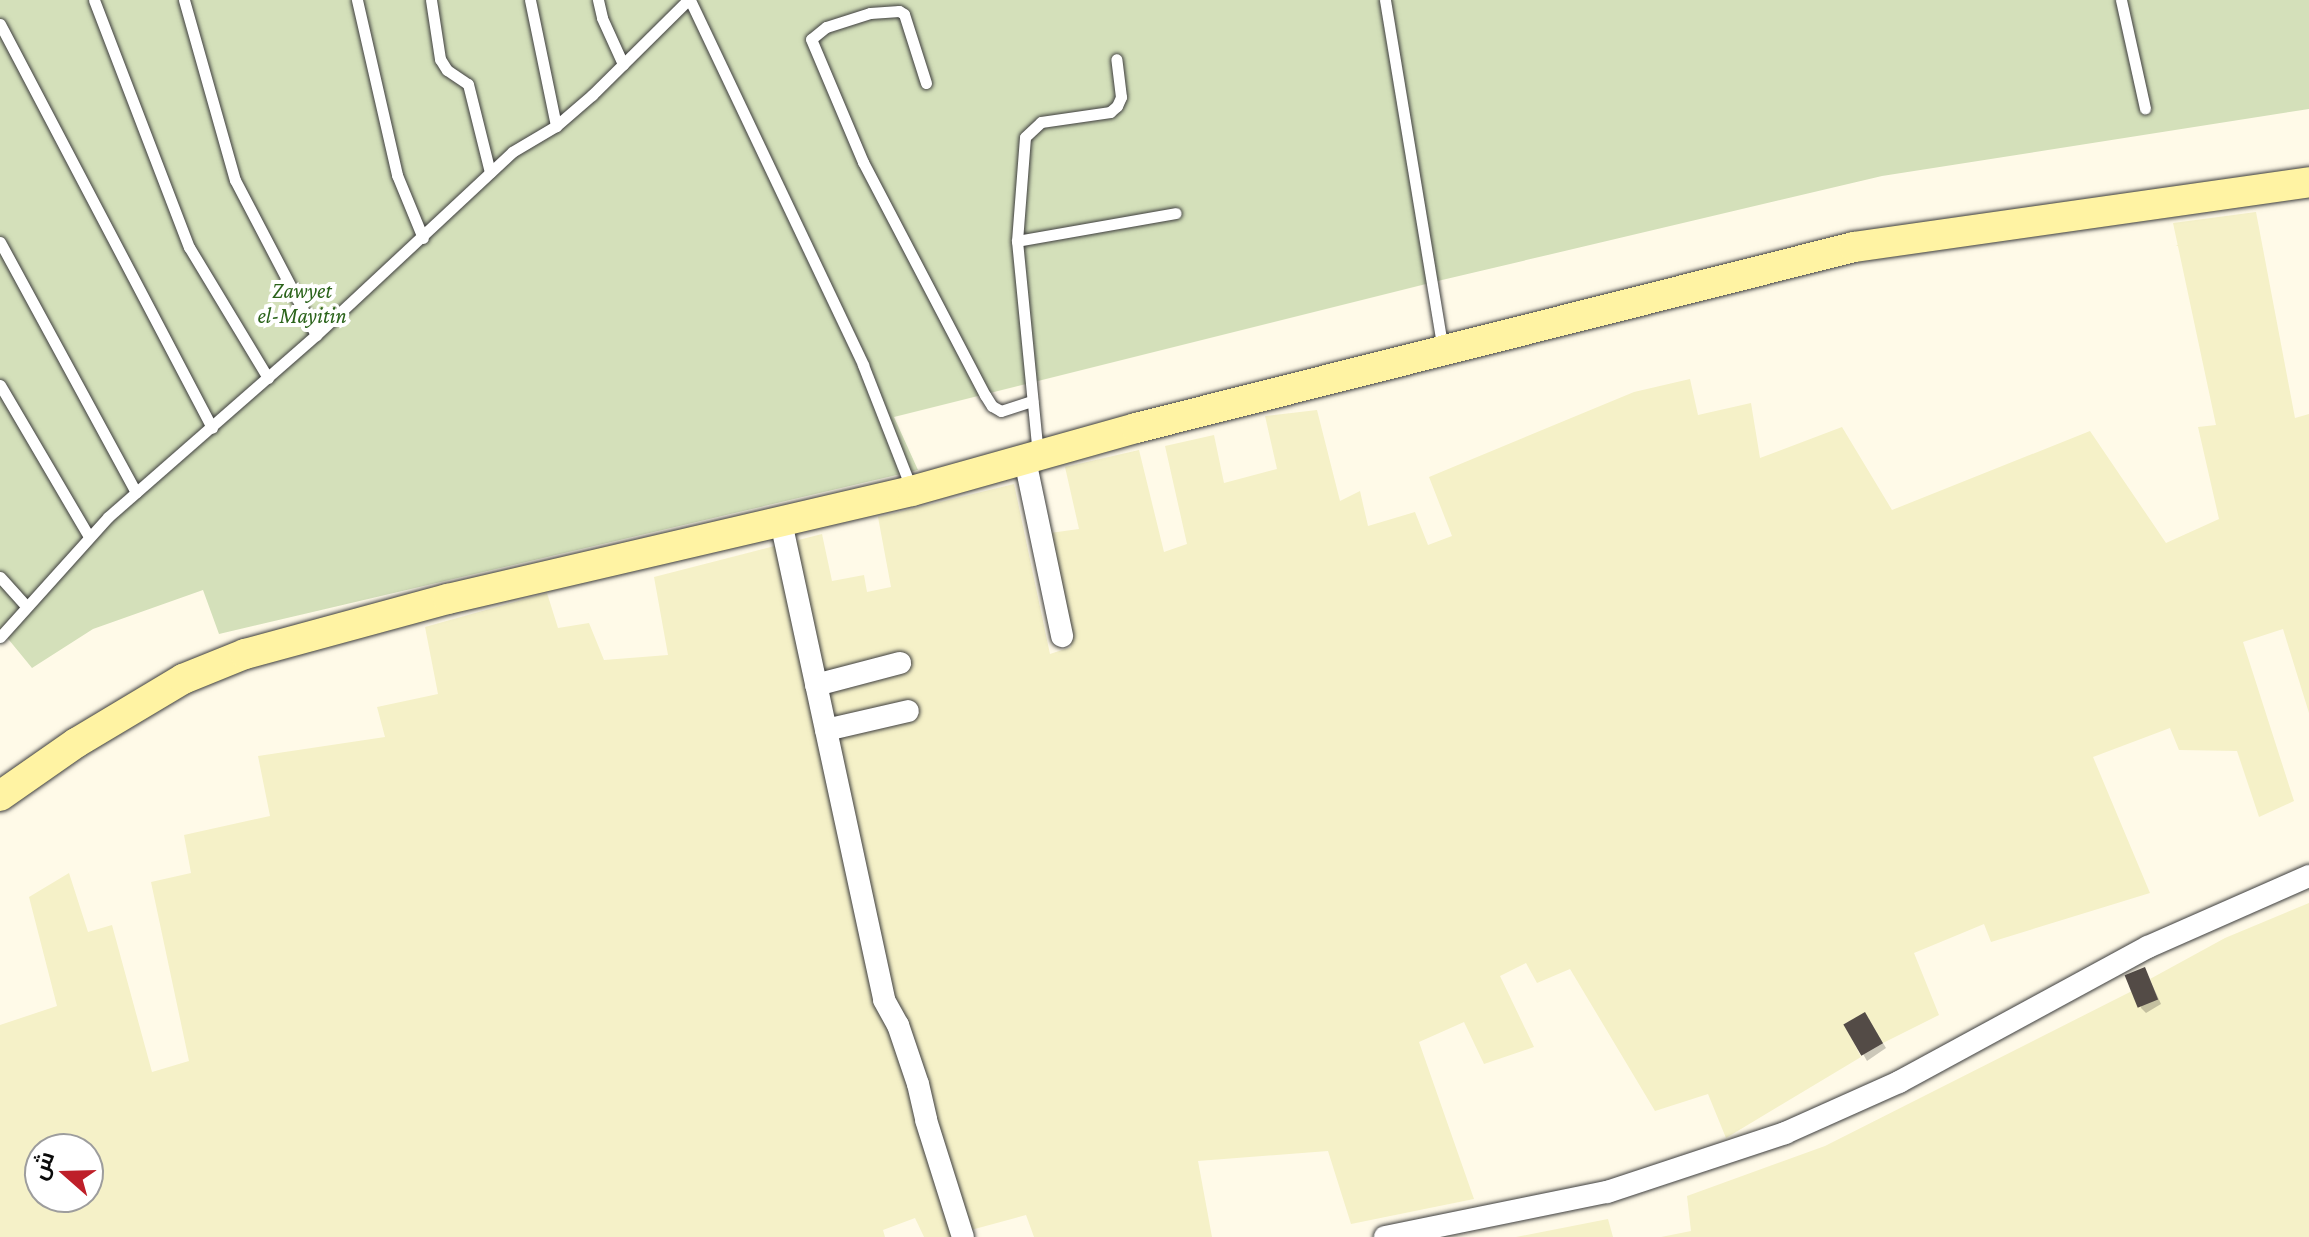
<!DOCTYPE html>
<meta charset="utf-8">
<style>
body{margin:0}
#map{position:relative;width:2309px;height:1237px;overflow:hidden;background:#fffae8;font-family:"Crimson Pro",Cairo,serif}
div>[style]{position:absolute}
.farmland>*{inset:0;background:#f5f1c8}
.cemetery>*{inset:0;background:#d4e0ba}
.shadow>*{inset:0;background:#0003}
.building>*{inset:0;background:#534b46;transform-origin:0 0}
.roads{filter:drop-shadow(0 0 2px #3d3d3d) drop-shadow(0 0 2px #3d3d3d)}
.service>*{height:11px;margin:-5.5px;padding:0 5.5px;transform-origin:5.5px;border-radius:5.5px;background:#fff}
.minor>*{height:22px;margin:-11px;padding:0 11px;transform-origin:11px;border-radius:11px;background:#fff}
.secondary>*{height:30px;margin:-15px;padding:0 15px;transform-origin:15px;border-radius:15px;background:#fff3a3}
span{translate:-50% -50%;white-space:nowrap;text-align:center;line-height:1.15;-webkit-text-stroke:8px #fff;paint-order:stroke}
.park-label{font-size:22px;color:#2a631a;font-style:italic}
.north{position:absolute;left:24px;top:1133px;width:80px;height:80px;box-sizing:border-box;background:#fff;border:2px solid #9d9d9d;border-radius:50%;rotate:290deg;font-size:22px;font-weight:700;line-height:32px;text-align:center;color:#0a0a0a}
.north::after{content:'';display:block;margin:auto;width:28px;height:36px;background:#be1f29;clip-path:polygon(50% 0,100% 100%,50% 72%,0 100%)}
</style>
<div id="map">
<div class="farmland">
<div style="clip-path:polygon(evenodd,2256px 212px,2295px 418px,2309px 414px,2309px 713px,2283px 629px,2243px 642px,2294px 801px,2259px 817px,2237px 751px,2179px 750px,2170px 728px,2093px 757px,2150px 893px,1991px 942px,1984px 924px,1914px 953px,1939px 1015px,1883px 1043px,1865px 1013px,1844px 1024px,1861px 1057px,1726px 1138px,1708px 1094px,1655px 1111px,1570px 969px,1537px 983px,1526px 963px,1500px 976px,1534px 1047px,1484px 1064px,1464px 1022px,1419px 1042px,1474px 1199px,1351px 1224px,1328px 1151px,1198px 1161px,1212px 1237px,1034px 1237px,1026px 1215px,971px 1230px,973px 1237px,924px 1237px,915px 1218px,883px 1230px,885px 1237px,0 1237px,0 1025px,57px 1006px,29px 897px,69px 873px,88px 932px,112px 925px,152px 1072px,189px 1061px,151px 882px,191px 873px,184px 835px,270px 816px,258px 756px,385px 737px,377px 707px,438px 694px,425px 627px,547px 593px,558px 628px,589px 623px,604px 660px,668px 655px,654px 577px,822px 534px,832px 581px,864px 575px,867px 592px,891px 587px,878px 517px,1014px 484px,1050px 654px,1071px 647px,1050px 533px,1079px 529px,1065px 467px,1139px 450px,1164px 552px,1187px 544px,1165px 446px,1214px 435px,1224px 483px,1277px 469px,1265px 416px,1317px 410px,1340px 501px,1360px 491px,1368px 526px,1415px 512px,1428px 545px,1452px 536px,1429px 477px,1634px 392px,1690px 379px,1698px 415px,1751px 403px,1760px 458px,1842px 427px,1892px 510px,2090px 431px,2166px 543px,2219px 519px,2198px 427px,2216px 425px,2173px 223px,2256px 212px,40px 1149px,88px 1149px,88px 1197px,40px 1197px,40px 1149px)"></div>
<div style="clip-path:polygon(2309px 903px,2309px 1237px,1661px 1237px,1691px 1231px,1687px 1196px,1825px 1146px,2132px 991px,2158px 999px,2150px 979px,2225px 938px)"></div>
<div style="clip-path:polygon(1608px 1219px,1613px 1237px,1516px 1237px)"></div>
</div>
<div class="cemetery">
<div style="clip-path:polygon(0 0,2309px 0,2309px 109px,1882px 176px,1442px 280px,894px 417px,918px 470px,219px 634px,203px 590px,93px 629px,32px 668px,0 629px)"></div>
</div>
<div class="shadow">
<div style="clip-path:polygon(2145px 969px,2161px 1004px,2146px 1013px,2141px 1008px)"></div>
<div style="clip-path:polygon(1869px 1020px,1886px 1048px,1867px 1061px,1846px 1024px)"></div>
</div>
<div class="building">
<div style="left:2145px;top:967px;width:35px;height:22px;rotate:68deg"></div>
<div style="left:1865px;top:1012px;width:36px;height:25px;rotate:60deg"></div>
</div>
<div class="roads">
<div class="service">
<div style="left:94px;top:0;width:265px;rotate:69deg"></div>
<div style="left:189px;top:247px;width:153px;rotate:58.9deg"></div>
<div style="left:184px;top:0;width:187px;rotate:74.2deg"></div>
<div style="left:235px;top:180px;width:175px;rotate:62.4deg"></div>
<div style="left:357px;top:0;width:180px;rotate:77.1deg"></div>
<div style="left:397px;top:175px;width:68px;rotate:67.6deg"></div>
<div style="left:431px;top:0;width:60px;rotate:81.3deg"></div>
<div style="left:440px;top:59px;width:13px;rotate:58deg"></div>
<div style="left:447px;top:70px;width:25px;rotate:34deg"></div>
<div style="left:468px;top:84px;width:91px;rotate:76deg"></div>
<div style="left:530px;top:0;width:129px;rotate:78.3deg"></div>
<div style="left:598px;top:0;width:18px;rotate:77deg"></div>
<div style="left:602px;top:18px;width:51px;rotate:65.5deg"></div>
<div style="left:690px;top:0;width:404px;rotate:64.6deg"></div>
<div style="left:863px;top:365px;width:134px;rotate:68.6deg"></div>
<div style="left:1385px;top:0;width:355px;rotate:80.6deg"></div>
<div style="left:2121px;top:0;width:111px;rotate:77.5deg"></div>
<div style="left:0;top:24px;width:456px;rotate:62.3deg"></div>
<div style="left:926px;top:83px;width:72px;rotate:-107.7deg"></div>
<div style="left:904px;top:14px;width:6px;rotate:-149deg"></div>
<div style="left:899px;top:11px;width:29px;rotate:176deg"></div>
<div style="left:870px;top:13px;width:46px;rotate:162.3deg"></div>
<div style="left:826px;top:27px;width:19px;rotate:141deg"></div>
<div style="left:811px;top:39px;width:134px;rotate:67.1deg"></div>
<div style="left:863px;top:162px;width:263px;rotate:62.4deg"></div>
<div style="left:985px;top:395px;width:13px;rotate:58deg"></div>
<div style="left:992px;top:406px;width:10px;rotate:29deg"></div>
<div style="left:1001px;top:411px;width:33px;rotate:-18deg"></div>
<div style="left:1017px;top:241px;width:161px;rotate:-10deg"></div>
<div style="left:0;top:242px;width:285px;rotate:61.5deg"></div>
<div style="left:0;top:385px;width:176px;rotate:59.6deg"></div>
<div style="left:1038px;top:455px;width:215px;rotate:-95.6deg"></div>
<div style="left:1017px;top:241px;width:104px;rotate:-85.6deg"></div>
<div style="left:1025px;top:137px;width:22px;rotate:-43deg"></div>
<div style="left:1041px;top:122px;width:70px;rotate:-8.2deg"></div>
<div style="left:1110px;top:112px;width:9px;rotate:-41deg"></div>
<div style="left:1117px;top:106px;width:10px;rotate:-66deg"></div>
<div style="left:1121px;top:97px;width:38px;rotate:-97deg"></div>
<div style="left:0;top:577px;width:39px;rotate:48deg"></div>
<div style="left:0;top:637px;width:161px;rotate:-48deg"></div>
<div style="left:108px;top:517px;width:276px;rotate:-41.2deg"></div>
<div style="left:316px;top:335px;width:268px;rotate:-43deg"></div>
<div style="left:512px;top:152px;width:51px;rotate:-30.6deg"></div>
<div style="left:556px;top:126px;width:48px;rotate:-40.7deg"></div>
<div style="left:592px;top:95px;width:135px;rotate:-44.7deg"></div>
</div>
<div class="minor">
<div style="left:1025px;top:460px;width:180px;rotate:78.1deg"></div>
<div style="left:781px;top:522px;width:489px;rotate:77.8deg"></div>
<div style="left:884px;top:1000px;width:29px;rotate:61deg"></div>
<div style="left:898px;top:1025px;width:62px;rotate:71.3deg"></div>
<div style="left:918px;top:1084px;width:37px;rotate:77deg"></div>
<div style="left:926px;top:1120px;width:123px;rotate:72.5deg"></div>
<div style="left:816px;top:685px;width:87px;rotate:-14.7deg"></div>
<div style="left:826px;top:730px;width:84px;rotate:-13deg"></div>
<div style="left:1385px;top:1237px;width:227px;rotate:-11.5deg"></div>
<div style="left:1607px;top:1192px;width:188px;rotate:-18.3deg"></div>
<div style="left:1785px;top:1133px;width:125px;rotate:-24.1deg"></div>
<div style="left:1899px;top:1082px;width:283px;rotate:-28.5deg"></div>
<div style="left:2148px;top:947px;width:176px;rotate:-23.8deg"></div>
</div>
<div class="secondary">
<div style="left:0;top:796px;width:93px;rotate:-34.9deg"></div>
<div style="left:76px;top:743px;width:125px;rotate:-30.9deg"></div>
<div style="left:183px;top:679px;width:67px;rotate:-22deg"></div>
<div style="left:245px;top:654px;width:210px;rotate:-15.2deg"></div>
<div style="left:448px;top:599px;width:476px;rotate:-13.1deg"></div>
<div style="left:912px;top:491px;width:233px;rotate:-15.7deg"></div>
<div style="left:1136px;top:428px;width:740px;rotate:-14.15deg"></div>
<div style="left:1854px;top:247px;width:460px;rotate:-8.1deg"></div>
</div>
</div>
<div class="park-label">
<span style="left:302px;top:303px">Zawyet<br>el-Mayitin</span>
</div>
<div class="north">ش</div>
</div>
